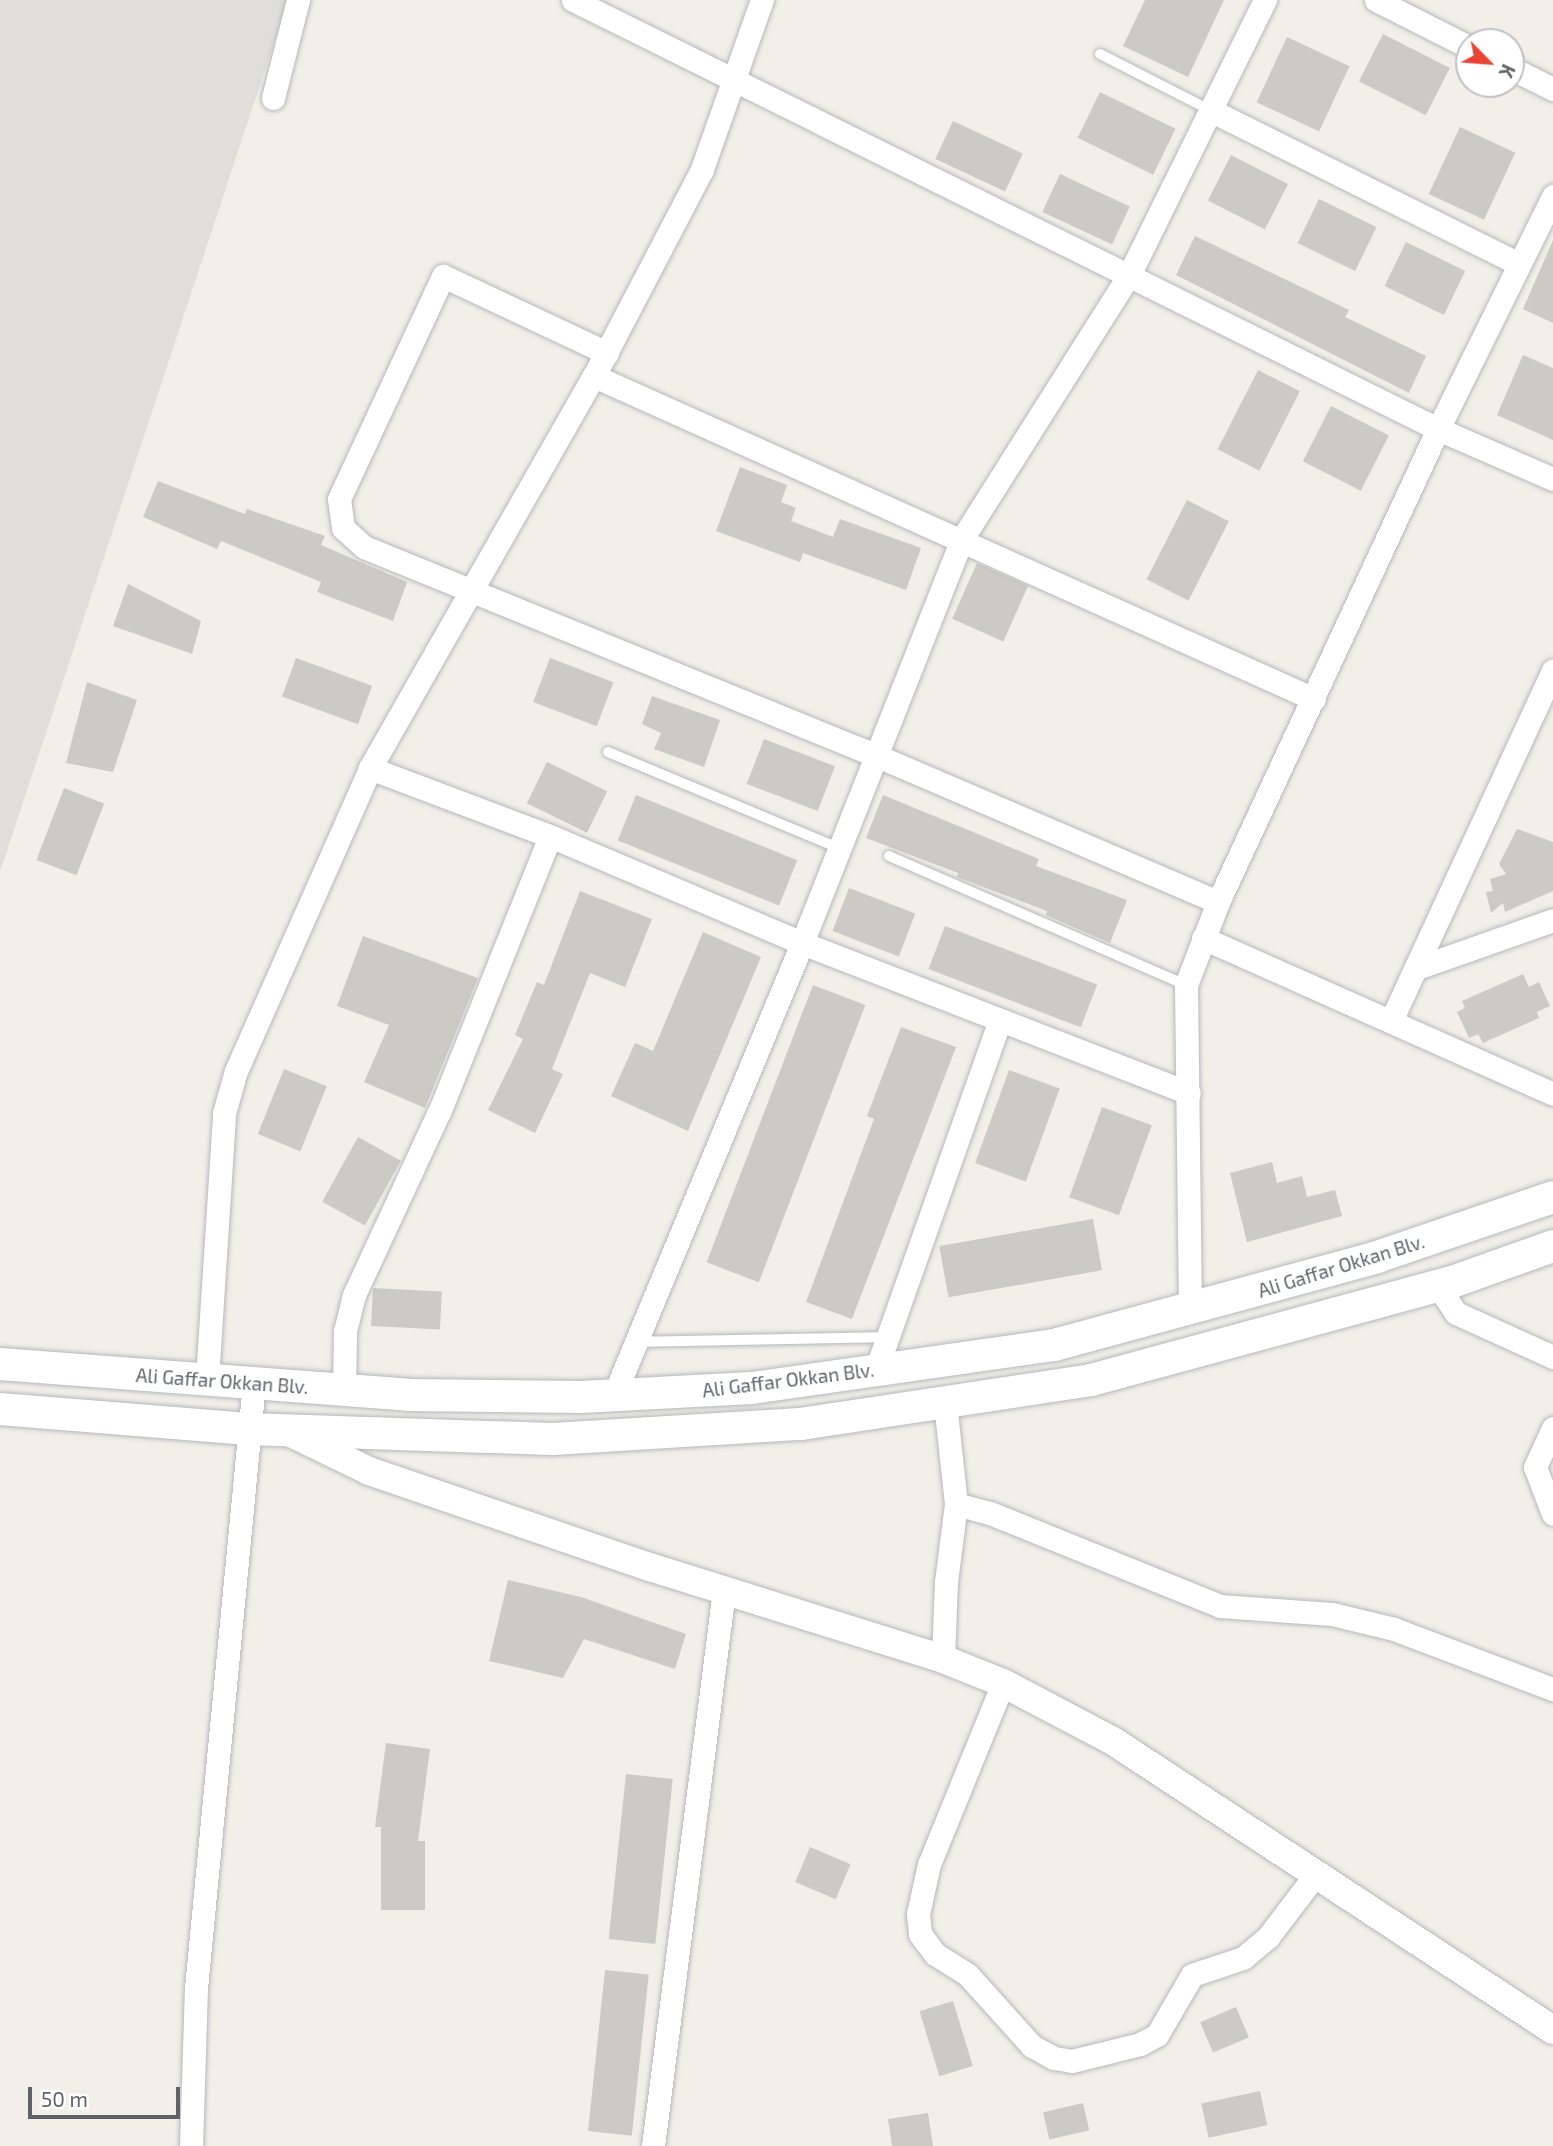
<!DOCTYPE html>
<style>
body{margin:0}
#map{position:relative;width:1553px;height:2146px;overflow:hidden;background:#f1efe8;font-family:"Exo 2",sans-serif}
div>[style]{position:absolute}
.industrial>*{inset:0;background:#e0deda}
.building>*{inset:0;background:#cccac5;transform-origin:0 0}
.roads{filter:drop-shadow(0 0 2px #b5b8bc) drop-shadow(0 0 2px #b5b8bc)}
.service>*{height:10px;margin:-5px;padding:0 5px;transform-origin:5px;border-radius:5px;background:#fff}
.minor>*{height:23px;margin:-11.5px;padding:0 11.5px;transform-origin:11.5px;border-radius:11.5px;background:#fff}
.tertiary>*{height:28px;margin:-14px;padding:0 14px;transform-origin:14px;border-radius:14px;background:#fff}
.secondary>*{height:32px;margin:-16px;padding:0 16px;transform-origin:16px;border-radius:16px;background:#fff}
span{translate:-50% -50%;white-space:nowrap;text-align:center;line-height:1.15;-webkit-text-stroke:7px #fff;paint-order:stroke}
.street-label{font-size:19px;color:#5f6368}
.north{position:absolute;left:1455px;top:28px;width:70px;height:70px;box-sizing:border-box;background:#fff;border:2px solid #bfc1c3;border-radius:50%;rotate:115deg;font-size:19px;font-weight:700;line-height:28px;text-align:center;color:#5f6368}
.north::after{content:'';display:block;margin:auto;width:24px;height:32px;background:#ea4335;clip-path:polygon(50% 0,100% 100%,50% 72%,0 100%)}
.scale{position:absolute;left:28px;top:2087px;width:152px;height:32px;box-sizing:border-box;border:4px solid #5f6368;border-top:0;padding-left:9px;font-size:21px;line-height:24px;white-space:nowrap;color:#5f6368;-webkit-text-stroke:5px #fff;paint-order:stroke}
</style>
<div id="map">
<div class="industrial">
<div style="clip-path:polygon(0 0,288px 0,0 872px)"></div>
</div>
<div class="building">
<div style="clip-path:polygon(1145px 0,1224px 0,1188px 77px,1123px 46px)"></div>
<div style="left:1383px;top:34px;width:75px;height:53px;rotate:27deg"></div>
<div style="left:1287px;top:37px;width:69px;height:72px;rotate:25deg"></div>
<div style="left:1100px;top:92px;width:84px;height:51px;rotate:26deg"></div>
<div style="left:953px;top:121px;width:77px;height:42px;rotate:25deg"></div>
<div style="left:1460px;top:127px;width:61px;height:74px;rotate:25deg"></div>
<div style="left:1231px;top:155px;width:64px;height:51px;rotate:27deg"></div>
<div style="left:1060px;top:174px;width:77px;height:42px;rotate:25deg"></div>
<div style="left:1319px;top:199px;width:64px;height:49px;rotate:26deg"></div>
<div style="clip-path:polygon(1195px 236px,1349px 310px,1345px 317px,1426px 356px,1409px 393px,1176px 275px)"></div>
<div style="clip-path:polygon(1553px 240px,1553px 323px,1523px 309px)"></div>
<div style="left:1406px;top:242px;width:66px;height:49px;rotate:26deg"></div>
<div style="clip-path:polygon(1523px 355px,1553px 368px,1553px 440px,1497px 415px)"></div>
<div style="left:1258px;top:370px;width:47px;height:89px;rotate:27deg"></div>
<div style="left:1331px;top:406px;width:65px;height:62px;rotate:27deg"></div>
<div style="clip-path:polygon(740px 467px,787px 485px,781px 502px,796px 508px,791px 521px,833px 537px,840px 519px,921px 548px,906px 590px,803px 553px,800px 562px,716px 531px)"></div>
<div style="clip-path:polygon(158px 481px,245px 514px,247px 509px,325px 536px,321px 545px,407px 582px,393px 621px,317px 592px,321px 582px,221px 541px,217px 549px,143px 517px)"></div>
<div style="left:1187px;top:500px;width:47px;height:89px;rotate:27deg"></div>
<div style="left:977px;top:563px;width:56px;height:61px;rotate:24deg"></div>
<div style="clip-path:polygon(128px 584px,201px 621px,192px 654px,113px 626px)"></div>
<div style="left:296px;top:658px;width:81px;height:41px;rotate:20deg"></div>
<div style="left:550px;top:658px;width:68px;height:47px;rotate:21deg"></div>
<div style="clip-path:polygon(87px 682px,137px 700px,113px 772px,66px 763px)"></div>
<div style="clip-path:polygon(652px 696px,720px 720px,704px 767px,654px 749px,661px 733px,642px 724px)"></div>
<div style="left:764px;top:739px;width:76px;height:48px;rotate:21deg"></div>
<div style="left:547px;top:762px;width:67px;height:46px;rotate:26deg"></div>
<div style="left:64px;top:788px;width:43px;height:77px;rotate:21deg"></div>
<div style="left:636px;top:795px;width:174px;height:49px;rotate:22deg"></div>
<div style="clip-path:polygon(883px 795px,1039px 859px,1036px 866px,1127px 900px,1110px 943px,1046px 915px,1047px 911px,957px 877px,958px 873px,866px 838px)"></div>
<div style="clip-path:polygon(1517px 829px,1553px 842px,1553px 891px,1505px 912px,1503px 903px,1491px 913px,1486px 892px,1493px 891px,1490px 879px,1506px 874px,1499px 864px)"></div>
<div style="left:849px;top:888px;width:71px;height:46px;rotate:21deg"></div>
<div style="clip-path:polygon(580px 891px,652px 919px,625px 987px,590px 973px,552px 1069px,563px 1074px,535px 1133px,488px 1110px,523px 1039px,515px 1035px,537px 982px,544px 985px)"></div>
<div style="left:945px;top:926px;width:163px;height:46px;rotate:21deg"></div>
<div style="clip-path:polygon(703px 932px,761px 957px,688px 1131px,611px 1096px,635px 1043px,653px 1051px)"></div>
<div style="clip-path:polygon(363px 936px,478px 978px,425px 1108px,364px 1082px,389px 1025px,337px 1006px)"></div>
<div style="clip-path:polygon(1523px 974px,1529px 987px,1539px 982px,1550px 1006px,1537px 1012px,1539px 1018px,1483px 1043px,1478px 1034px,1469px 1038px,1457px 1012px,1465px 1008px,1462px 1001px)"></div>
<div style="left:813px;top:985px;width:56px;height:297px;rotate:21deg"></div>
<div style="clip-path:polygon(901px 1027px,956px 1047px,852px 1319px,806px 1302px,874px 1119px,867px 1116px)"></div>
<div style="left:284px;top:1069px;width:46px;height:70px;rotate:22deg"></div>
<div style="left:1009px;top:1070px;width:54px;height:99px;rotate:20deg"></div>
<div style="left:1102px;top:1107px;width:53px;height:96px;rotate:20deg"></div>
<div style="left:358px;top:1137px;width:49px;height:74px;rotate:29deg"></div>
<div style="clip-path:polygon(1272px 1162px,1277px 1183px,1302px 1176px,1307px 1197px,1335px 1190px,1342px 1216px,1247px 1242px,1230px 1173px)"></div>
<div style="left:1093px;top:1219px;width:52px;height:156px;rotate:80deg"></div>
<div style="left:373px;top:1288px;width:69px;height:38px;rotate:3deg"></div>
<div style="clip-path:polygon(508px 1580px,581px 1597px,686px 1634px,675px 1669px,584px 1639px,563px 1678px,489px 1661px)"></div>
<div style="clip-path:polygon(386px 1743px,430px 1749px,418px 1841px,425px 1841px,425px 1910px,381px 1910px,381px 1827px,375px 1827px)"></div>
<div style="left:626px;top:1774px;width:47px;height:166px;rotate:6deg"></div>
<div style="left:810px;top:1847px;width:44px;height:38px;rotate:23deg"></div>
<div style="left:605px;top:1970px;width:44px;height:162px;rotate:6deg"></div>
<div style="left:953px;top:2001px;width:68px;height:35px;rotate:73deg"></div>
<div style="left:1236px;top:2007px;width:33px;height:39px;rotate:67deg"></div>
<div style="left:1260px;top:2091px;width:35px;height:60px;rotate:78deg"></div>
<div style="left:1083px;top:2103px;width:28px;height:41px;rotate:77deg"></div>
<div style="clip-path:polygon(928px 2113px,933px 2146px,892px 2146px,888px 2119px)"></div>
</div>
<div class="roads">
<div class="service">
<div style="left:1100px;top:54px;width:123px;rotate:27deg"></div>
<div style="left:608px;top:752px;width:250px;rotate:22.6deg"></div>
<div style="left:889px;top:856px;width:324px;rotate:23.5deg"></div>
<div style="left:635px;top:1342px;width:253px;rotate:-1.1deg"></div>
</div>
<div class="minor">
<div style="left:573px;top:0;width:966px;rotate:26.38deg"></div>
<div style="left:1438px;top:429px;width:125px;rotate:23.5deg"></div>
<div style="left:1376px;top:0;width:104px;rotate:26.8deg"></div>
<div style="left:1511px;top:68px;width:47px;rotate:26.6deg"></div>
<div style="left:273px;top:98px;width:101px;rotate:-75.7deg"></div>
<div style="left:1210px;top:110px;width:345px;rotate:26.5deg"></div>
<div style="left:607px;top:353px;width:181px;rotate:-154.8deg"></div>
<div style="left:443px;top:276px;width:246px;rotate:115deg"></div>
<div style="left:339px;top:499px;width:29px;rotate:82deg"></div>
<div style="left:343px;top:528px;width:28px;rotate:42deg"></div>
<div style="left:364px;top:547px;width:552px;rotate:22.15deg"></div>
<div style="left:875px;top:755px;width:373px;rotate:23.2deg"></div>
<div style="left:594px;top:376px;width:789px;rotate:24.16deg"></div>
<div style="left:370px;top:768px;width:192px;rotate:20.7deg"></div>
<div style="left:550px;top:836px;width:274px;rotate:23deg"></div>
<div style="left:802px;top:943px;width:415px;rotate:21.2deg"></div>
<div style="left:1203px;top:938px;width:383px;rotate:24deg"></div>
<div style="left:1417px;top:968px;width:144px;rotate:-19.4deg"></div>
<div style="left:1391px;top:1021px;width:386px;rotate:-65.2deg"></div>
<div style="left:1437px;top:1285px;width:34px;rotate:56deg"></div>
<div style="left:1456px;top:1313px;width:107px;rotate:24.4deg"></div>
<div style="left:1190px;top:1311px;width:326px;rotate:-90.7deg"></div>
<div style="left:1186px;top:985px;width:89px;rotate:-68.9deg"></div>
<div style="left:1218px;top:902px;width:522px;rotate:-65.06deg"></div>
<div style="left:1438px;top:429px;width:260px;rotate:-63.7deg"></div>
<div style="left:876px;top:1370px;width:371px;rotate:-70.5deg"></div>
<div style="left:207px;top:1379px;width:267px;rotate:-86.3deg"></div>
<div style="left:224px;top:1113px;width:44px;rotate:-74.1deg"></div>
<div style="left:236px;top:1071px;width:331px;rotate:-66.1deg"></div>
<div style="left:370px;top:768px;width:451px;rotate:-60.3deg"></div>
<div style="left:594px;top:376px;width:233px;rotate:-62.4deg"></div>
<div style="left:702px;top:169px;width:179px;rotate:-70.5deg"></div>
<div style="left:344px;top:1390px;width:59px;rotate:-89deg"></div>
<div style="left:345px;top:1331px;width:37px;rotate:-76deg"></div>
<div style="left:354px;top:1295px;width:204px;rotate:-65.1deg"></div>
<div style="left:440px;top:1110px;width:295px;rotate:-68.1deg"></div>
<div style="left:614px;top:1395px;width:490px;rotate:-67.4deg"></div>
<div style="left:802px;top:943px;width:435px;rotate:-68.4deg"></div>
<div style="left:962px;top:539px;width:315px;rotate:-57.7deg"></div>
<div style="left:1130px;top:273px;width:305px;rotate:-63.7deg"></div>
<div style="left:1553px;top:1428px;width:43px;rotate:114.8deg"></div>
<div style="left:1535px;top:1467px;width:50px;rotate:69deg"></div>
<div style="left:956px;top:1504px;width:35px;rotate:15deg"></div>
<div style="left:990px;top:1513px;width:248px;rotate:22deg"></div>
<div style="left:1220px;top:1606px;width:112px;rotate:4.1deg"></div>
<div style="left:1332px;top:1614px;width:64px;rotate:13.6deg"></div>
<div style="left:1394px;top:1629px;width:170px;rotate:20.7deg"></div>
<div style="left:943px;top:1659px;width:77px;rotate:-87.8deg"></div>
<div style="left:946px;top:1582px;width:79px;rotate:-82.7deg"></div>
<div style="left:956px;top:1504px;width:102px;rotate:-96.2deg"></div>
<div style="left:1003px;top:1683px;width:196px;rotate:112.2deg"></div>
<div style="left:929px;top:1864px;width:51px;rotate:102.4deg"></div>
<div style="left:918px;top:1914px;width:20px;rotate:84deg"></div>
<div style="left:920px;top:1934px;width:25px;rotate:53deg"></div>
<div style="left:935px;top:1954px;width:39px;rotate:32deg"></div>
<div style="left:968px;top:1975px;width:96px;rotate:48deg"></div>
<div style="left:1032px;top:2046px;width:25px;rotate:29deg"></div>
<div style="left:1054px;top:2058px;width:18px;rotate:9deg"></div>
<div style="left:1072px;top:2061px;width:70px;rotate:-14deg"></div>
<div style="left:1140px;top:2044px;width:19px;rotate:-28deg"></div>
<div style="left:1157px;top:2035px;width:69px;rotate:-59.7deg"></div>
<div style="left:1192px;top:1975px;width:54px;rotate:-18.4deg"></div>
<div style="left:1243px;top:1958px;width:33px;rotate:-40deg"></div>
<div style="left:1268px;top:1937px;width:79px;rotate:-52.7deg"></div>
<div style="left:191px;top:2146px;width:158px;rotate:-88.2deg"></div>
<div style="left:196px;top:1988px;width:608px;rotate:-84.52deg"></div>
<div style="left:653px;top:2146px;width:561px;rotate:-82.72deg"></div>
</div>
<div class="tertiary">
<div style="left:287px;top:1431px;width:91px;rotate:26deg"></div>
<div style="left:369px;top:1471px;width:297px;rotate:18.9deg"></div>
<div style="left:650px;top:1567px;width:307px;rotate:17.4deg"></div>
<div style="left:943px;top:1659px;width:65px;rotate:21.8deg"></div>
<div style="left:1003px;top:1683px;width:124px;rotate:27.8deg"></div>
<div style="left:1113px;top:1741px;width:526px;rotate:33.3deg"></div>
</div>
<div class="secondary">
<div style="left:0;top:1364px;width:410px;rotate:4.3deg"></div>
<div style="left:409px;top:1395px;width:171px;rotate:0.7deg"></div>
<div style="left:580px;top:1397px;width:172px;rotate:-3deg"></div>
<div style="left:752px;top:1388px;width:305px;rotate:-8.1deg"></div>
<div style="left:1054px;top:1345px;width:335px;rotate:-15.2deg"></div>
<div style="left:1377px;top:1257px;width:186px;rotate:-18.8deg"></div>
<div style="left:0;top:1409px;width:249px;rotate:4.6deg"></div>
<div style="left:248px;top:1429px;width:305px;rotate:1.9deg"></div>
<div style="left:553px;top:1439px;width:248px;rotate:-3.5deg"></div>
<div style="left:801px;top:1424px;width:293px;rotate:-8.6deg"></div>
<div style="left:1091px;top:1380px;width:374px;rotate:-15.2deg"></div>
<div style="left:1452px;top:1282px;width:107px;rotate:-19.6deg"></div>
</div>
</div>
<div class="street-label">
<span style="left:1341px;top:1266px;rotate:-17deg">Ali Gaffar Okkan Blv.</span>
<span style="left:788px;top:1380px;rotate:-7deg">Ali Gaffar Okkan Blv.</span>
<span style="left:222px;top:1381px;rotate:4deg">Ali Gaffar Okkan Blv.</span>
</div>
<div class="north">K</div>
<div class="scale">50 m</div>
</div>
